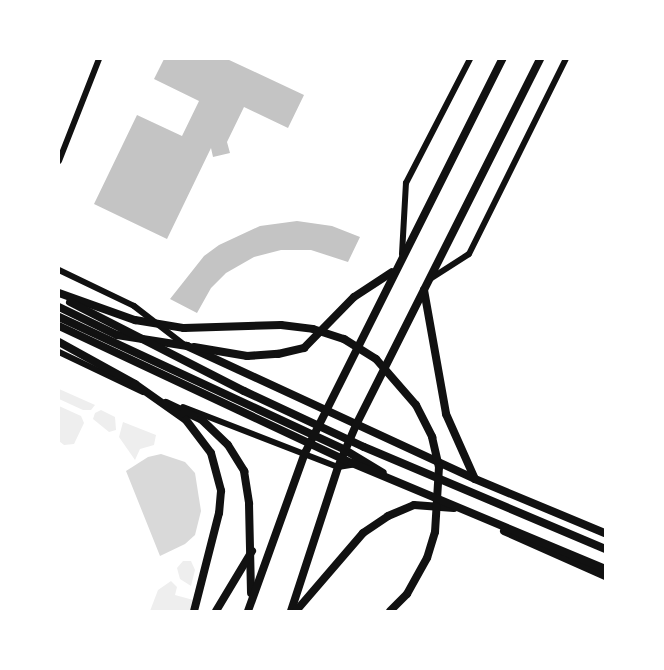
<!DOCTYPE html>
<style>
body{margin:0}
#map{position:relative;width:664px;height:670px;overflow:hidden;background:#fff;font-family:Inter,sans-serif}
div>[style]{position:absolute}
.green>*{inset:0;background:#eee}
.water>*{inset:0;background:#d9d9d9}
.building>*{inset:0;background:#c4c4c4}
.tertiary>*{height:6px;margin:-3px;padding:0 3px;transform-origin:3px;border-radius:3px;background:#111}
.primary>*{height:8px;margin:-4px;padding:0 4px;transform-origin:4px;border-radius:4px;background:#111}
.trunk>*{height:8px;margin:-4px;padding:0 4px;transform-origin:4px;border-radius:4px;background:#111}
span{translate:-50% -50%;white-space:nowrap;text-align:center;line-height:1.15;-webkit-text-stroke:4px #fff;paint-order:stroke}
.frame{position:absolute;inset:0;border:60px solid #fff;pointer-events:none}
</style>
<div id="map">
<div class="green">
<div style="clip-path:polygon(59px 389px,95px 405px,91px 410px,83px 410px,59px 399px)"></div>
<div style="clip-path:polygon(59px 406px,81px 416px,84px 423px,74px 444px,64px 445px,59px 441px)"></div>
<div style="clip-path:polygon(101px 410px,115px 417px,116px 430px,109px 432px,93px 419px,95px 413px)"></div>
<div style="clip-path:polygon(123px 422px,156px 435px,154px 445px,140px 449px,135px 460px,119px 437px)"></div>
<div style="clip-path:polygon(183px 561px,191px 561px,195px 570px,191px 586px,180px 579px,177px 568px)"></div>
<div style="clip-path:polygon(171px 581px,177px 587px,175px 595px,197px 601px,197px 607px,188px 611px,150px 611px,158px 590px)"></div>
</div>
<div class="water">
<div style="clip-path:polygon(161px 454px,185px 462px,195px 473px,201px 511px,195px 535px,185px 544px,160px 556px,126px 471px,148px 457px)"></div>
</div>
<div class="building">
<div style="clip-path:polygon(164px 59px,227px 59px,304px 95px,288px 128px,244px 107px,227px 142px,230px 153px,213px 157px,211px 148px,167px 239px,94px 204px,137px 115px,182px 136px,199px 101px,154px 79px)"></div>
<div style="clip-path:polygon(297px 221px,332px 226px,360px 237px,348px 262px,311px 250px,281px 250px,254px 257px,226px 273px,211px 288px,197px 313px,170px 299px,204px 256px,219px 245px,260px 226px)"></div>
</div>
<div class="tertiary">
<div style="left:59px;top:161px;width:110px;rotate:-68.6deg"></div>
<div style="left:402px;top:254px;width:71px;rotate:-86.8deg"></div>
<div style="left:406px;top:183px;width:140px;rotate:-62.7deg"></div>
<div style="left:59px;top:270px;width:83px;rotate:25.6deg"></div>
<div style="left:134px;top:306px;width:66px;rotate:37.6deg"></div>
<div style="left:430px;top:279px;width:46px;rotate:-32.7deg"></div>
<div style="left:469px;top:254px;width:218px;rotate:-63.6deg"></div>
<div style="left:59px;top:352px;width:93px;rotate:25.5deg"></div>
<div style="left:183px;top:407px;width:166px;rotate:21.2deg"></div>
<div style="left:338px;top:467px;width:19px;rotate:-9deg"></div>
</div>
<div class="primary">
<div style="left:424px;top:290px;width:126px;rotate:79.9deg"></div>
<div style="left:446px;top:414px;width:71px;rotate:66deg"></div>
<div style="left:59px;top:307px;width:64px;rotate:25.8deg"></div>
<div style="left:117px;top:335px;width:71px;rotate:8.9deg"></div>
<div style="left:187px;top:346px;width:317px;rotate:24.8deg"></div>
<div style="left:475px;top:479px;width:141px;rotate:22.6deg"></div>
<div style="left:59px;top:317px;width:315px;rotate:24.9deg"></div>
<div style="left:345px;top:450px;width:44px;rotate:31.2deg"></div>
<div style="left:194px;top:347px;width:54px;rotate:9.6deg"></div>
<div style="left:247px;top:356px;width:31px;rotate:-4deg"></div>
<div style="left:278px;top:354px;width:27px;rotate:-13deg"></div>
<div style="left:304px;top:348px;width:71px;rotate:-45.6deg"></div>
<div style="left:354px;top:297px;width:45px;rotate:-33.3deg"></div>
<div style="left:166px;top:403px;width:38px;rotate:25deg"></div>
<div style="left:201px;top:419px;width:37px;rotate:44deg"></div>
<div style="left:228px;top:445px;width:31px;rotate:58deg"></div>
<div style="left:244px;top:471px;width:33px;rotate:81deg"></div>
<div style="left:249px;top:504px;width:89px;rotate:88.7deg"></div>
<div style="left:504px;top:531px;width:111px;rotate:24deg"></div>
<div style="left:216px;top:611px;width:70px;rotate:-59deg"></div>
<div style="left:248px;top:611px;width:168px;rotate:-70.2deg"></div>
<div style="left:305px;top:453px;width:441px;rotate:-63.4deg"></div>
<div style="left:291px;top:611px;width:151px;rotate:-71.9deg"></div>
<div style="left:338px;top:467px;width:46px;rotate:-66.8deg"></div>
<div style="left:356px;top:425px;width:410px;rotate:-63.3deg"></div>
<div style="left:296px;top:611px;width:103px;rotate:-49.3deg"></div>
<div style="left:363px;top:533px;width:30px;rotate:-34deg"></div>
<div style="left:388px;top:516px;width:28px;rotate:-23deg"></div>
<div style="left:414px;top:505px;width:40px;rotate:4.3deg"></div>
</div>
<div class="trunk">
<div style="left:59px;top:293px;width:81px;rotate:19.6deg"></div>
<div style="left:135px;top:320px;width:50px;rotate:9.3deg"></div>
<div style="left:184px;top:328px;width:97px;rotate:-1.8deg"></div>
<div style="left:281px;top:325px;width:32px;rotate:7deg"></div>
<div style="left:313px;top:329px;width:33px;rotate:18deg"></div>
<div style="left:344px;top:339px;width:38px;rotate:32deg"></div>
<div style="left:376px;top:359px;width:61px;rotate:49deg"></div>
<div style="left:416px;top:405px;width:36px;rotate:63deg"></div>
<div style="left:432px;top:437px;width:31px;rotate:77deg"></div>
<div style="left:439px;top:467px;width:65px;rotate:93.5deg"></div>
<div style="left:435px;top:532px;width:27px;rotate:107deg"></div>
<div style="left:427px;top:558px;width:41px;rotate:119.1deg"></div>
<div style="left:407px;top:594px;width:24px;rotate:135deg"></div>
<div style="left:70px;top:302px;width:195px;rotate:27.1deg"></div>
<div style="left:244px;top:391px;width:132px;rotate:25deg"></div>
<div style="left:364px;top:447px;width:262px;rotate:22.9deg"></div>
<div style="left:59px;top:326px;width:323px;rotate:25.1deg"></div>
<div style="left:352px;top:463px;width:274px;rotate:22.7deg"></div>
<div style="left:59px;top:342px;width:87px;rotate:28.9deg"></div>
<div style="left:135px;top:384px;width:62px;rotate:35.2deg"></div>
<div style="left:186px;top:420px;width:41px;rotate:52.9deg"></div>
<div style="left:211px;top:453px;width:39px;rotate:75deg"></div>
<div style="left:221px;top:491px;width:22px;rotate:95deg"></div>
<div style="left:219px;top:513px;width:101px;rotate:104.3deg"></div>
</div>
<div class="frame"></div>
</div>
